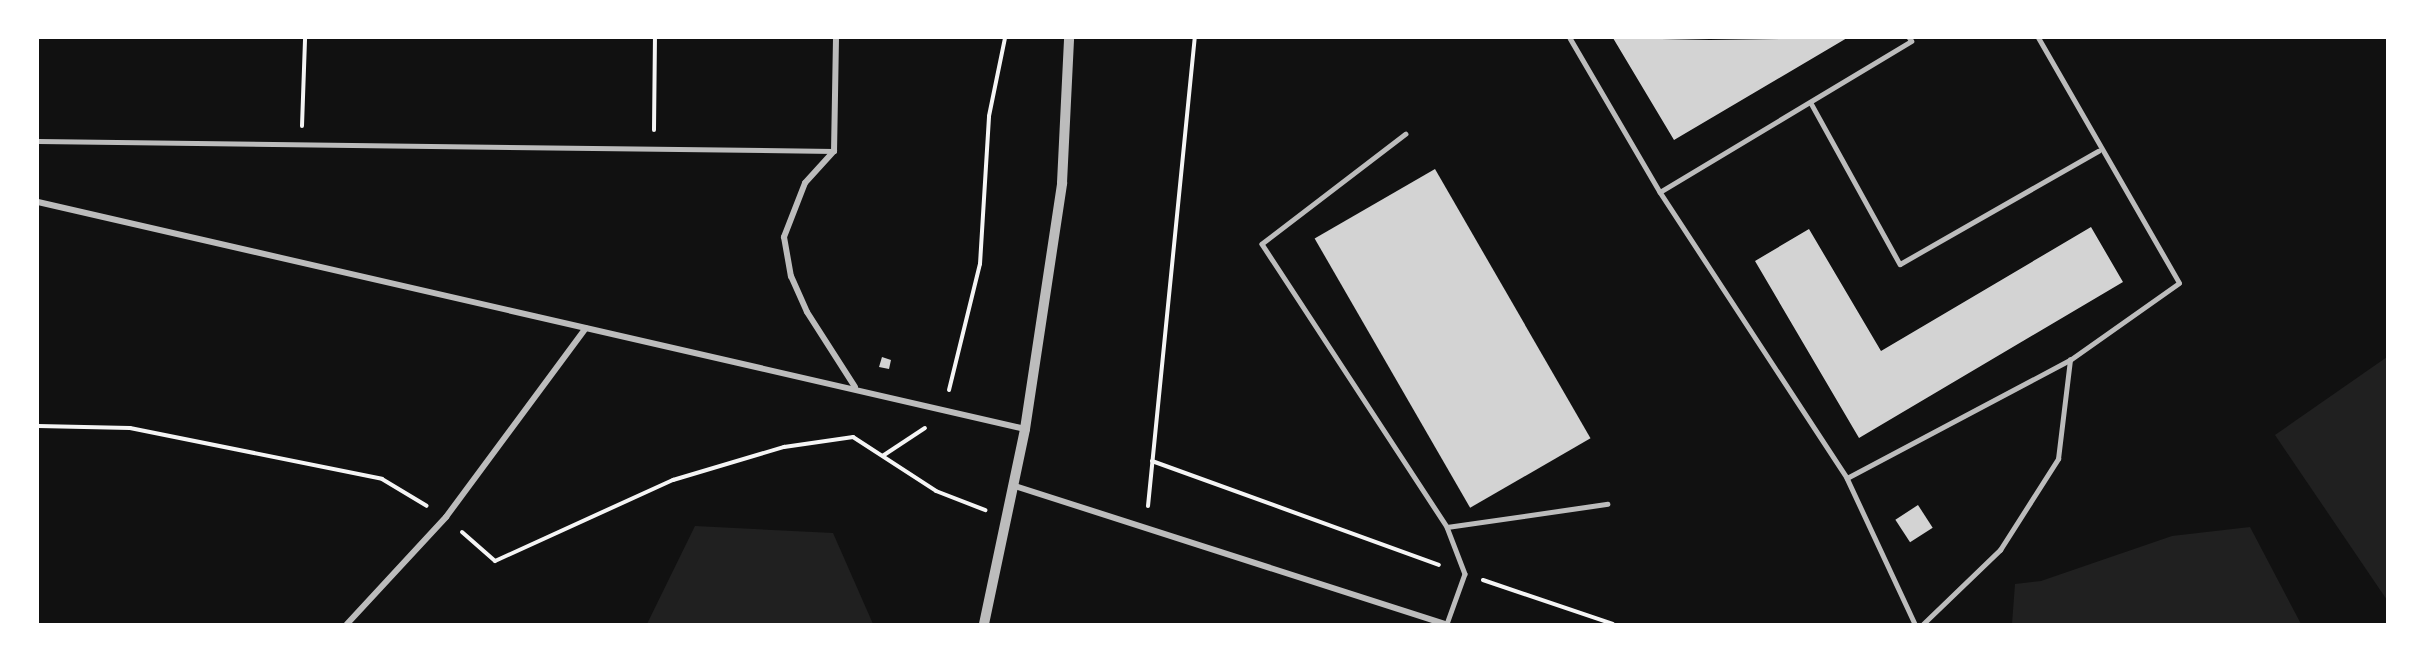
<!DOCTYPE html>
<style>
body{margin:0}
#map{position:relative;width:2425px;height:662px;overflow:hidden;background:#111;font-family:"Alegreya Sans",sans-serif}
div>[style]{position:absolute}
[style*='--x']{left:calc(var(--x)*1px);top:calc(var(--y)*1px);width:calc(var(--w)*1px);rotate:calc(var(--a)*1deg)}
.green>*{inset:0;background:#202020}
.building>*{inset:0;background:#d3d3d3;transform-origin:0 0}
.path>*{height:4px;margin:-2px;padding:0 2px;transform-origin:2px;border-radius:2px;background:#f5f5f5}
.service>*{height:4.5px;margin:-2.25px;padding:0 2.25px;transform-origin:2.25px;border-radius:2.25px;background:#bcbcbc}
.minor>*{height:6px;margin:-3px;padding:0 3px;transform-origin:3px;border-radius:3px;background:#bcbcbc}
.tertiary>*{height:10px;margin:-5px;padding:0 5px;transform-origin:5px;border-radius:5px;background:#bcbcbc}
span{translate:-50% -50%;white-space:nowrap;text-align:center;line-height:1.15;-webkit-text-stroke:6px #fff;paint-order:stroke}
.frame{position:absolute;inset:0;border:39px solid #fff;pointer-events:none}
</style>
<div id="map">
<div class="green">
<i style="clip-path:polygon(2387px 357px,2387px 600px,2275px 435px)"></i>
<i style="clip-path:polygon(695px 526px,833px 533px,873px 624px,647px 624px)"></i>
<i style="clip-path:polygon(2250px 527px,2301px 624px,2012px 624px,2015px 584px,2041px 581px,2172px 536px)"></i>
</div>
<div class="building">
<i style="clip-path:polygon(1613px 38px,1710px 40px,1847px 38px,1674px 140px)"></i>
<i style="left:1435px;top:169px;width:311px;height:139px;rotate:60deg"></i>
<i style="clip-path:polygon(2091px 227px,2123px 282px,1859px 438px,1755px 261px,1809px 229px,1881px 351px)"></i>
<i style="clip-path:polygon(882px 357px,891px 360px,889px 369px,879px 367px)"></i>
<i style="left:1918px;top:505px;width:27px;height:27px;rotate:57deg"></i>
</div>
<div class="path">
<i style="--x:302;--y:126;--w:88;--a:-88"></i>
<i style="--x:654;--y:130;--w:92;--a:-89.4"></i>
<i style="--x:949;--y:390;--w:130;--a:-76.2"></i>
<i style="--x:980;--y:264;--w:148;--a:-86.5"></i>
<i style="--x:989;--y:116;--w:80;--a:-78.4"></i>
<i style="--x:38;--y:426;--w:92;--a:1.2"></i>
<i style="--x:130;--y:428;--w:257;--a:11.4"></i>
<i style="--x:382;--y:479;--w:52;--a:31"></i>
<i style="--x:884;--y:455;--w:49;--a:-33.4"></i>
<i style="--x:1152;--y:461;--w:305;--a:19.9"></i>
<i style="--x:1148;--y:506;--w:470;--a:-84.3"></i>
<i style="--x:462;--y:532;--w:44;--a:41.3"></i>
<i style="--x:495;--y:561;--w:196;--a:-24.5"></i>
<i style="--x:673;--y:480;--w:116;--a:-16.6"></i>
<i style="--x:784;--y:447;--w:70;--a:-8.2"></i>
<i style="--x:853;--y:437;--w:99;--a:33"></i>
<i style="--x:936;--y:491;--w:53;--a:21.2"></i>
<i style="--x:1483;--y:580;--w:137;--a:18.7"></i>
</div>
<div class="service">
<i style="--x:1570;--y:38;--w:178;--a:59.7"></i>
<i style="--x:1660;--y:192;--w:342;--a:56.8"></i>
<i style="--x:1847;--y:478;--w:161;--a:65"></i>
<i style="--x:1811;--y:103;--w:184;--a:61.1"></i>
<i style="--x:1900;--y:264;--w:228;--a:-29.7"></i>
<i style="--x:1406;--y:134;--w:181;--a:142.6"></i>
<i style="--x:1262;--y:244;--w:338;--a:56.8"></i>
<i style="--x:1447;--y:527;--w:50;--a:69"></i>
<i style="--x:1465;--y:574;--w:53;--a:109.8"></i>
<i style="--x:38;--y:141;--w:796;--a:0.72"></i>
<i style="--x:1660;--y:192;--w:293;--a:-31"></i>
<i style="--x:1911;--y:41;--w:4;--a:-124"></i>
<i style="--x:1847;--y:478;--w:252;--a:-27.9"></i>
<i style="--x:2070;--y:360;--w:133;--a:-35.2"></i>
<i style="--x:2179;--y:283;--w:283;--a:-119.9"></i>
<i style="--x:1447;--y:527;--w:162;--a:-8.2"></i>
<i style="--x:1923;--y:624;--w:107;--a:-43.9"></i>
<i style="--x:2000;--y:550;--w:108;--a:-57.5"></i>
<i style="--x:2058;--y:459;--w:100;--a:-83.1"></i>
</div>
<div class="minor">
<i style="--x:836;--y:38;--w:113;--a:91"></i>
<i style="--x:834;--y:151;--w:43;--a:132.2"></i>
<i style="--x:805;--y:183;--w:58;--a:111.3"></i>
<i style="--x:784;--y:237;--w:40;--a:80"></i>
<i style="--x:791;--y:276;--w:39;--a:66"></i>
<i style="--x:807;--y:312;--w:89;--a:57.4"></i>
<i style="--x:38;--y:202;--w:1013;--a:12.95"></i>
<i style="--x:1015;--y:486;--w:452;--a:17.8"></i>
<i style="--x:347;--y:624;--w:146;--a:-47.2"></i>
<i style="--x:446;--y:517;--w:235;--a:-53.5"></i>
</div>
<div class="tertiary">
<i style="--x:984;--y:624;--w:199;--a:-78.1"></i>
<i style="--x:1025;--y:429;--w:249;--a:-81.4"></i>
<i style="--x:1062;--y:183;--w:145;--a:-87.2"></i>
</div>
<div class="frame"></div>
</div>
